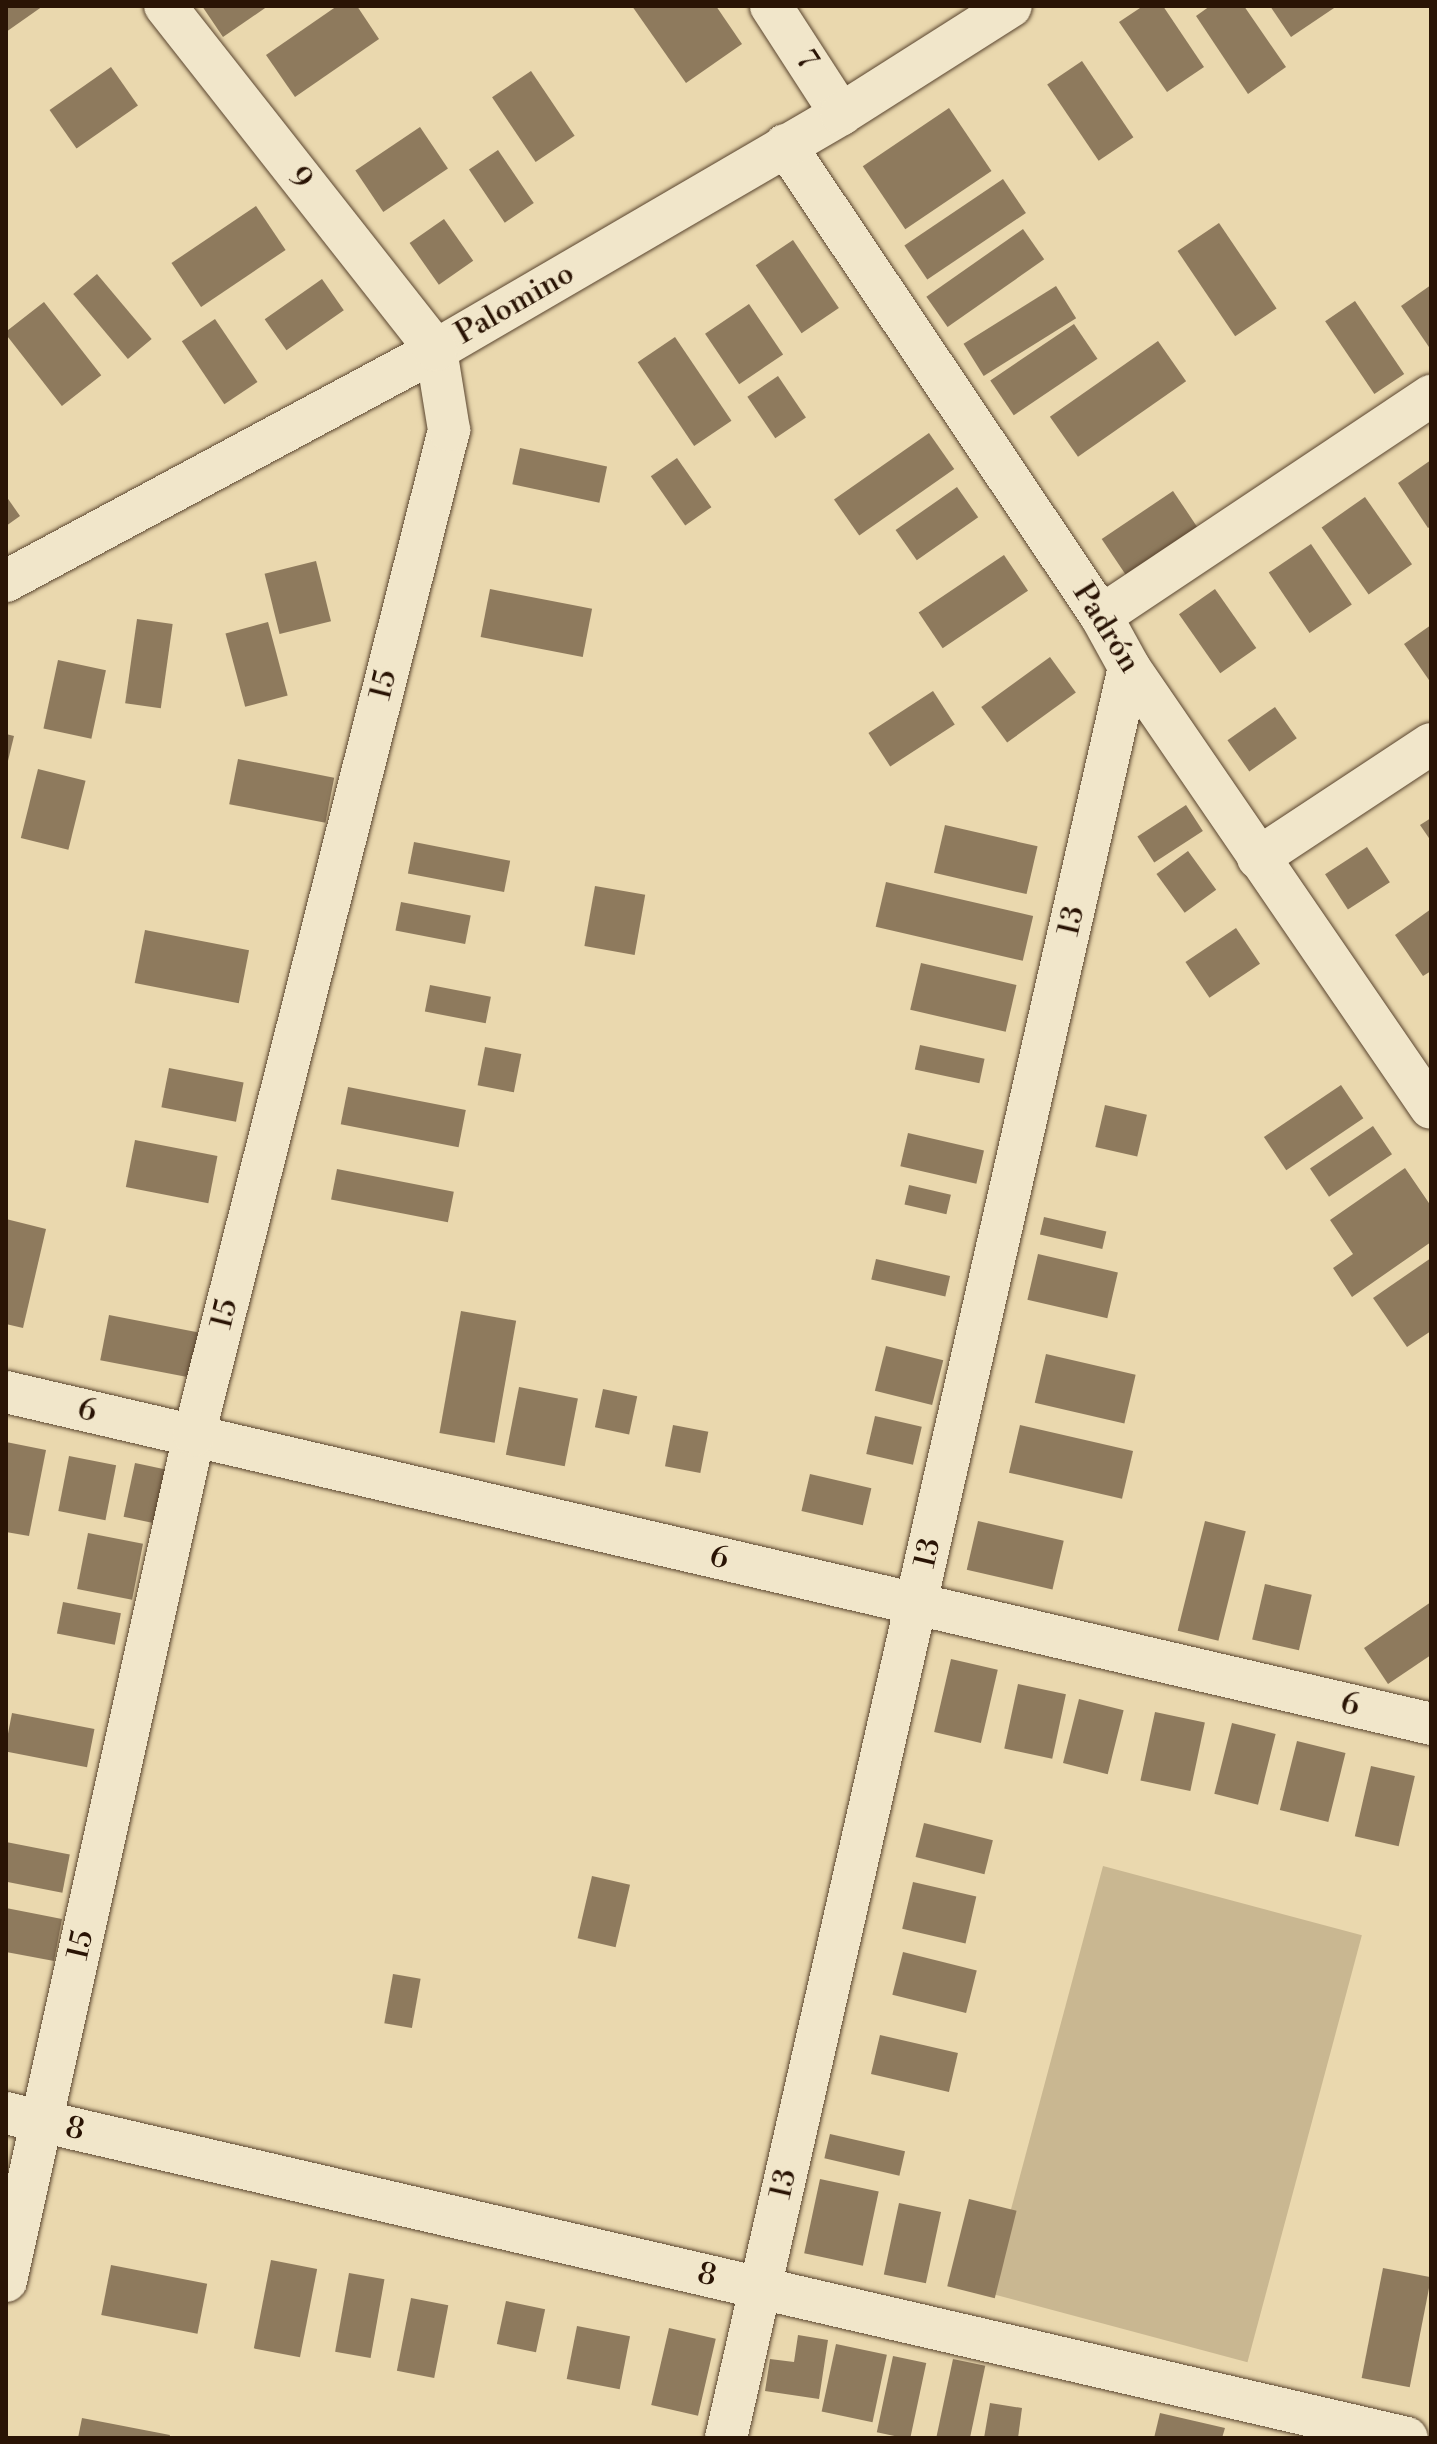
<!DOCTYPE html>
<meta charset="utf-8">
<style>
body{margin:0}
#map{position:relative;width:1437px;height:2444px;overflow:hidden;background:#ead8ae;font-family:"Libre Bodoni",serif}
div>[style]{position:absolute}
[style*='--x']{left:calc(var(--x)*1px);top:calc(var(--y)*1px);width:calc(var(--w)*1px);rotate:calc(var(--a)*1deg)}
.green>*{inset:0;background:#c9b791;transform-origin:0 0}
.building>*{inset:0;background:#8e7a5d;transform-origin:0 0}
.roads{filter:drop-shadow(0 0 2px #5a452f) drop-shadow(0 0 2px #5a452f)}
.minor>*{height:42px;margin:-21px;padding:0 21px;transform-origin:21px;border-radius:21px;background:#f1e6ca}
span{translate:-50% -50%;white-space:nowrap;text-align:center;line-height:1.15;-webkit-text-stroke:6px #f1e6ca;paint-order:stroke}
.street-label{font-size:30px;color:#2a1405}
.frame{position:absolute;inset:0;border:8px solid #2a1405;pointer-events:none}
</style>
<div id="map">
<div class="green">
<i style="left:1103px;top:1866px;width:268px;height:442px;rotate:15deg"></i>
</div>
<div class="building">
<i style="clip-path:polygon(6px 6px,43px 6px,6px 32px)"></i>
<i style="clip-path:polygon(202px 6px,268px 6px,223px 37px)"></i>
<i style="clip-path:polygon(337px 6px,357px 6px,379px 39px,295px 97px,266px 55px)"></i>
<i style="clip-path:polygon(632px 6px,716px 6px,742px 44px,686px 83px)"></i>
<i style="clip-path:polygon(1143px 6px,1163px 6px,1204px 67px,1167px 92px,1119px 22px)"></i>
<i style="clip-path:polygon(1210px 6px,1244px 6px,1286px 67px,1248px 94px,1196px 16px)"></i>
<i style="clip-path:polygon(1270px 6px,1337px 6px,1291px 37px)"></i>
<i style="left:1082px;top:61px;width:92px;height:42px;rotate:56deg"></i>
<i style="left:111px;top:67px;width:47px;height:75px;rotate:55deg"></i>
<i style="left:531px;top:71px;width:78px;height:47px;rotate:56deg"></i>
<i style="left:949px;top:108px;width:76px;height:104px;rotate:56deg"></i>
<i style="left:420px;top:127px;width:50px;height:78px;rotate:56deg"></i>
<i style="left:498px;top:150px;width:64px;height:35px;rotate:56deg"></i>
<i style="left:1003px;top:179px;width:41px;height:119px;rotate:56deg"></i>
<i style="left:256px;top:206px;width:53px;height:102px;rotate:56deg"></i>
<i style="left:444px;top:219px;width:51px;height:42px;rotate:55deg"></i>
<i style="left:1219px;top:223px;width:103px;height:50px;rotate:56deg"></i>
<i style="left:1023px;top:229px;width:37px;height:118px;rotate:55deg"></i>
<i style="left:793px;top:240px;width:82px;height:45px;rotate:56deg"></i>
<i style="left:97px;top:274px;width:85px;height:31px;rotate:50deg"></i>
<i style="left:322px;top:279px;width:38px;height:70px;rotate:55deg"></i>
<i style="clip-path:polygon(1431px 285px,1431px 350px,1401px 306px)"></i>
<i style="left:1056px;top:286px;width:38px;height:109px;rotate:58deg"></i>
<i style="left:1355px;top:301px;width:88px;height:36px;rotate:56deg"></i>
<i style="left:44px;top:302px;width:93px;height:50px;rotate:52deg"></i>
<i style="left:749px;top:304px;width:61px;height:53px;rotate:56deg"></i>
<i style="left:215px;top:319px;width:76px;height:40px;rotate:56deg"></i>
<i style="left:1074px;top:324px;width:42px;height:101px;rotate:56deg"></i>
<i style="left:675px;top:337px;width:101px;height:45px;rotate:56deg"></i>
<i style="left:1158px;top:341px;width:49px;height:132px;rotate:55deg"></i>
<i style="left:778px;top:376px;width:50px;height:37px;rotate:56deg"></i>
<i style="left:929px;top:433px;width:44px;height:116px;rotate:55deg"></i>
<i style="left:520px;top:448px;width:89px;height:37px;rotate:12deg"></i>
<i style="left:677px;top:458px;width:60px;height:32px;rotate:55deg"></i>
<i style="clip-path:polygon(1431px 460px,1431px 526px,1428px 528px,1398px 483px)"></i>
<i style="left:957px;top:487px;width:37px;height:75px;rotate:55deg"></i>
<i style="left:1173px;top:491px;width:46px;height:86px;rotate:56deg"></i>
<i style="clip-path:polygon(6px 496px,20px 516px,6px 526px)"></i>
<i style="left:1365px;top:497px;width:82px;height:53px;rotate:55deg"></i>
<i style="left:1311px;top:544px;width:73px;height:51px;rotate:56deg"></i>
<i style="left:1004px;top:555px;width:43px;height:103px;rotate:56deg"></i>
<i style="left:316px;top:561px;width:62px;height:53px;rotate:76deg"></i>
<i style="left:490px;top:589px;width:104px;height:49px;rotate:11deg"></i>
<i style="left:1215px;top:589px;width:72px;height:44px;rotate:55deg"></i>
<i style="left:137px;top:619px;width:36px;height:85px;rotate:8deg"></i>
<i style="left:268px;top:622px;width:76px;height:44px;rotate:75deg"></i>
<i style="clip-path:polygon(1431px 625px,1431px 683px,1404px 644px)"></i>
<i style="left:1050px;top:657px;width:44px;height:85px;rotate:54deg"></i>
<i style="left:58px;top:660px;width:49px;height:70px;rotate:12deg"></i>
<i style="left:933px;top:691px;width:40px;height:77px;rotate:57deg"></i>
<i style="left:1275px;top:707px;width:38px;height:58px;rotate:55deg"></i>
<i style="clip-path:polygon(6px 734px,14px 736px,7px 765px,6px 765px)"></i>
<i style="left:238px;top:759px;width:98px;height:46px;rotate:11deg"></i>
<i style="left:38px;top:769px;width:49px;height:71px;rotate:14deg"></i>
<i style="left:1186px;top:805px;width:31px;height:58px;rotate:57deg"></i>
<i style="clip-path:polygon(1431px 818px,1431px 841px,1420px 825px)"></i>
<i style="left:945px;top:825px;width:95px;height:49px;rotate:13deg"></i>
<i style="left:414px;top:842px;width:98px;height:32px;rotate:11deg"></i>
<i style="left:1367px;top:847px;width:42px;height:50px;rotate:57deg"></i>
<i style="left:1188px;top:851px;width:48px;height:39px;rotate:54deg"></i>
<i style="left:886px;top:882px;width:151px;height:46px;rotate:13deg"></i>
<i style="left:595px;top:886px;width:51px;height:61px;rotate:10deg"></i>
<i style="left:401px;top:902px;width:71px;height:29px;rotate:11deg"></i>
<i style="clip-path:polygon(1431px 909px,1431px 971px,1423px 976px,1395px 935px)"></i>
<i style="left:1236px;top:928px;width:43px;height:61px;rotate:56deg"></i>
<i style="left:145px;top:930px;width:106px;height:54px;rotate:11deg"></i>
<i style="left:921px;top:963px;width:98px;height:48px;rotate:13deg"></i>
<i style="left:430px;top:985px;width:62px;height:27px;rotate:11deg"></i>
<i style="left:920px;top:1045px;width:66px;height:25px;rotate:12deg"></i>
<i style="left:485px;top:1047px;width:37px;height:39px;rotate:11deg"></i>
<i style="left:169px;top:1068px;width:76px;height:40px;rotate:11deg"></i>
<i style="left:1341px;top:1085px;width:40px;height:93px;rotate:56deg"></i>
<i style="left:348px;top:1087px;width:120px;height:38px;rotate:11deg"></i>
<i style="left:1105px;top:1105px;width:43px;height:43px;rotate:13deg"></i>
<i style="left:1373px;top:1126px;width:34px;height:76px;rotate:56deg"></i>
<i style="left:908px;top:1133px;width:78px;height:34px;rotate:13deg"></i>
<i style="left:135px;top:1140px;width:84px;height:48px;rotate:11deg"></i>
<i style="clip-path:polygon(1405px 1168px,1431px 1206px,1431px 1242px,1352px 1297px,1333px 1268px,1353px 1254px,1330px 1220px)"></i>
<i style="left:337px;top:1169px;width:119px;height:31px;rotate:11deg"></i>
<i style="left:909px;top:1185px;width:43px;height:20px;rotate:13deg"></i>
<i style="left:1044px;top:1217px;width:64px;height:18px;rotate:13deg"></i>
<i style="clip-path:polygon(6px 1219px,46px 1229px,23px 1328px,6px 1324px)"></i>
<i style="left:1038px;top:1254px;width:82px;height:47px;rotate:13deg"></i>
<i style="clip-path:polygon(1431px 1258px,1431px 1331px,1407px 1347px,1373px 1298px)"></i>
<i style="left:876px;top:1259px;width:76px;height:21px;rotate:13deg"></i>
<i style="left:461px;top:1311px;width:56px;height:124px;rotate:10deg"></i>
<i style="left:109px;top:1315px;width:94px;height:46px;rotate:11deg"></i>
<i style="left:886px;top:1346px;width:59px;height:46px;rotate:14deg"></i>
<i style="left:1046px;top:1354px;width:92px;height:50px;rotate:13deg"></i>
<i style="left:519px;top:1387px;width:60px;height:69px;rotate:11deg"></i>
<i style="left:603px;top:1389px;width:35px;height:39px;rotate:12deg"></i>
<i style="left:875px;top:1416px;width:48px;height:39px;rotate:13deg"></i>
<i style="left:673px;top:1425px;width:36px;height:42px;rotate:11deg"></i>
<i style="left:1020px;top:1425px;width:116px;height:49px;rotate:13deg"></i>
<i style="clip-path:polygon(6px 1442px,46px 1450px,29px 1536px,6px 1532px)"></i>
<i style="left:69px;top:1456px;width:48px;height:56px;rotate:11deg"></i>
<i style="left:135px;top:1463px;width:40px;height:55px;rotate:12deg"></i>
<i style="left:810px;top:1474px;width:63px;height:38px;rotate:13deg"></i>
<i style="left:978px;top:1521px;width:88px;height:50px;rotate:13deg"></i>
<i style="left:1205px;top:1521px;width:42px;height:113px;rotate:14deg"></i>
<i style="left:88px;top:1533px;width:56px;height:57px;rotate:11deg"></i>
<i style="left:1265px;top:1584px;width:48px;height:57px;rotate:13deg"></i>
<i style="left:63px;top:1602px;width:59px;height:32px;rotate:11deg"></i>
<i style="clip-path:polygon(1431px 1602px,1431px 1655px,1388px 1684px,1364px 1648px)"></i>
<i style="left:951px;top:1659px;width:48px;height:75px;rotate:13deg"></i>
<i style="left:1018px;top:1684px;width:49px;height:66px;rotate:12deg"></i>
<i style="left:1079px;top:1699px;width:46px;height:66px;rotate:14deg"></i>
<i style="left:1155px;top:1712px;width:51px;height:70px;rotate:12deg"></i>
<i style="left:12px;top:1713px;width:84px;height:39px;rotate:11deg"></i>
<i style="left:1232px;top:1723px;width:45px;height:73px;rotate:14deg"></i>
<i style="left:1297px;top:1741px;width:50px;height:71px;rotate:14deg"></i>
<i style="left:1371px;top:1766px;width:45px;height:72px;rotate:13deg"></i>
<i style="left:924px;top:1823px;width:71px;height:35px;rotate:14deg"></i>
<i style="left:6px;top:1842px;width:65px;height:39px;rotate:11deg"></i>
<i style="left:592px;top:1876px;width:39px;height:64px;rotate:13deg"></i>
<i style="left:913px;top:1882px;width:65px;height:48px;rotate:13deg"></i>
<i style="clip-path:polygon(6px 1908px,62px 1919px,54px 1961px,6px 1952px)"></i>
<i style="left:903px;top:1952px;width:76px;height:44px;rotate:14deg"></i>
<i style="left:393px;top:1974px;width:28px;height:50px;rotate:10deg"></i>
<i style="left:880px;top:2035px;width:80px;height:40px;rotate:13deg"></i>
<i style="left:830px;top:2134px;width:77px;height:25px;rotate:13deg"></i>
<i style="left:820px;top:2179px;width:60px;height:76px;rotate:12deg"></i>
<i style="left:969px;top:2199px;width:49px;height:90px;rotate:14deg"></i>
<i style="left:899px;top:2203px;width:43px;height:73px;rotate:12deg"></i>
<i style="left:271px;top:2260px;width:47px;height:90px;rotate:11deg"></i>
<i style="left:111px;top:2265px;width:98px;height:51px;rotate:11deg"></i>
<i style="left:1383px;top:2268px;width:49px;height:112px;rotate:11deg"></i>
<i style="left:349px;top:2273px;width:36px;height:80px;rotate:10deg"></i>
<i style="left:411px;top:2298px;width:38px;height:74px;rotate:11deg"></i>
<i style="left:506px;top:2301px;width:40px;height:44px;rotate:12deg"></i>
<i style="left:577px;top:2326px;width:54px;height:54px;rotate:11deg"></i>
<i style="left:669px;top:2328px;width:48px;height:79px;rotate:13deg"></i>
<i style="clip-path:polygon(798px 2335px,828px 2340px,819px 2399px,765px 2391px,770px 2359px,794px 2362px)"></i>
<i style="left:836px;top:2344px;width:52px;height:69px;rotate:12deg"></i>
<i style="left:893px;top:2356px;width:34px;height:78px;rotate:12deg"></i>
<i style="left:953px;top:2359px;width:33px;height:81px;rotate:12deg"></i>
<i style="clip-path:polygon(990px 2403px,1022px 2408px,1018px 2438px,984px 2438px)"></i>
<i style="clip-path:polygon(1160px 2413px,1225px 2428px,1222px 2438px,1154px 2438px)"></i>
<i style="clip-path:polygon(82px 2418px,170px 2435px,169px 2438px,78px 2438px)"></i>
</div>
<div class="roads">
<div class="minor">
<i style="--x:771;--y:6;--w:129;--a:57.1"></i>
<i style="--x:785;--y:145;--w:567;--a:56.14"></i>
<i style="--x:1101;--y:616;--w:58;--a:61.2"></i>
<i style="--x:1129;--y:667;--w:534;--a:55.6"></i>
<i style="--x:6;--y:581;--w:488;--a:-28.2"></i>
<i style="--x:436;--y:350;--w:469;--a:-30.2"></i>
<i style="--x:841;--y:114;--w:201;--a:-32.4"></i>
<i style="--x:1101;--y:616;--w:397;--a:-33.7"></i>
<i style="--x:1258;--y:858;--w:207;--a:-33.4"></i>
<i style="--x:6;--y:1392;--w:1463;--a:13.11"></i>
<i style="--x:6;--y:2113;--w:1438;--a:13.06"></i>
<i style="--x:6;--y:2281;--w:867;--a:-77.47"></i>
<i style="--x:194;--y:1435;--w:1037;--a:-75.76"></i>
<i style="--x:449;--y:430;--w:81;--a:-99.2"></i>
<i style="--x:436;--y:350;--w:438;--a:-128.2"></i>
<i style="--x:726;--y:2438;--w:1816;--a:-77.18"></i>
</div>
</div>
<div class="street-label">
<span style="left:806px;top:60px;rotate:57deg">7</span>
<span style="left:300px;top:178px;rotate:52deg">9</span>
<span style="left:515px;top:304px;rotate:-30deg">Palomino</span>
<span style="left:1106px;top:628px;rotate:58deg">Padrón</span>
<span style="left:384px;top:685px;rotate:-76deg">15</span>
<span style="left:1072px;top:921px;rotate:-77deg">13</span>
<span style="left:225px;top:1314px;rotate:-76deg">15</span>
<span style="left:87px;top:1411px;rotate:13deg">6</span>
<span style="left:928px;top:1553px;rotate:-77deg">13</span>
<span style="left:719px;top:1558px;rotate:13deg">6</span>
<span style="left:1350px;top:1705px;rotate:13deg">6</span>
<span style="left:81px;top:1945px;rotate:-77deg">15</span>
<span style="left:75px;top:2129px;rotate:13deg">8</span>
<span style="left:784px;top:2184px;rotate:-77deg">13</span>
<span style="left:707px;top:2275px;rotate:13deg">8</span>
</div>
<div class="frame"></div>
</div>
